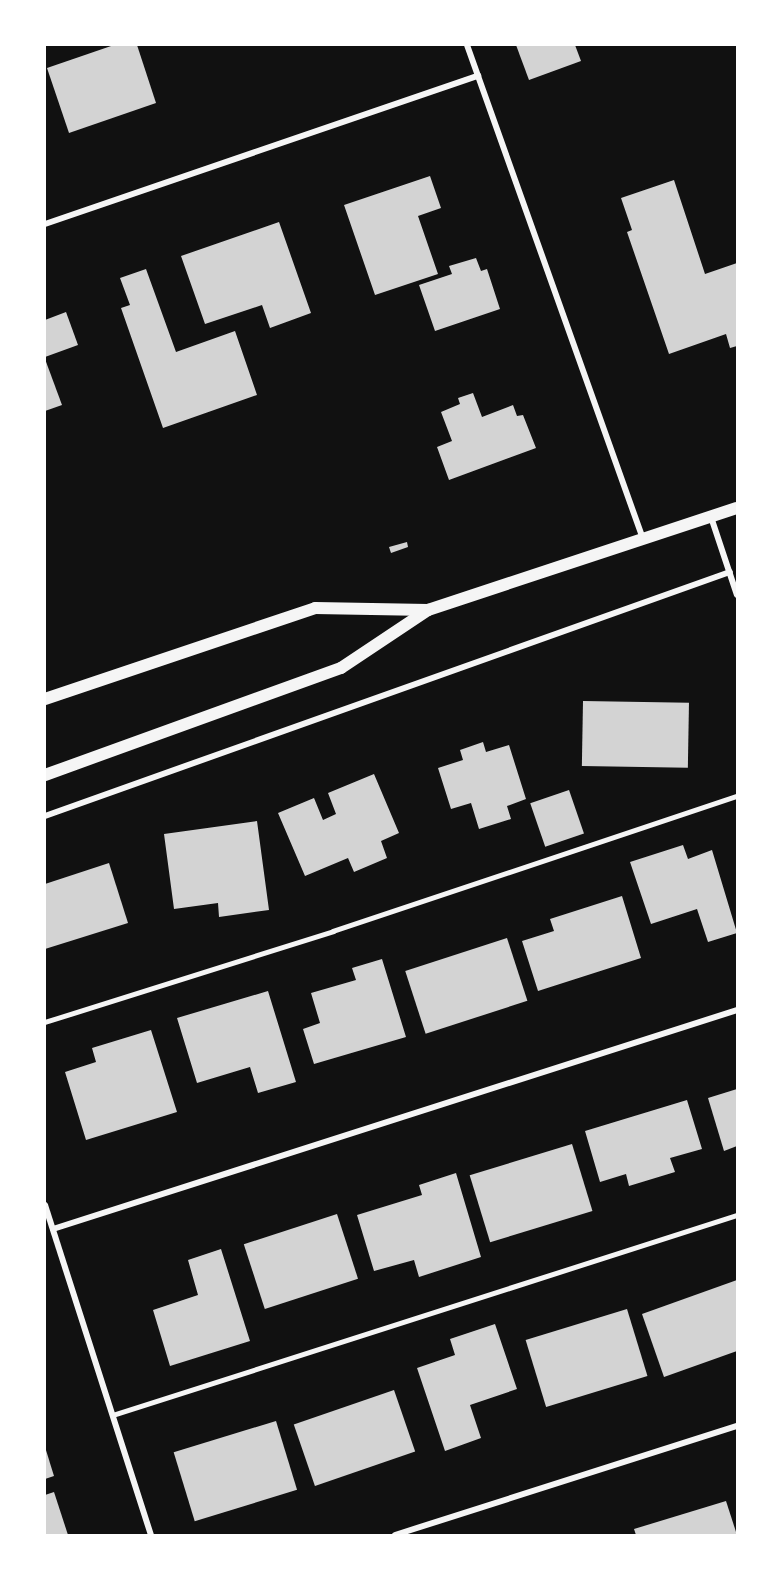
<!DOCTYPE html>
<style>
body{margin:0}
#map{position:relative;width:782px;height:1580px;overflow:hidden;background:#111;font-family:"Roboto Condensed",sans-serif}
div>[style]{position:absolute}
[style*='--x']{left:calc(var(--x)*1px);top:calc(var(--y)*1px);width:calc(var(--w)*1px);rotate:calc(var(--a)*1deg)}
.building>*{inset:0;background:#d3d3d3;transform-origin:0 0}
.service>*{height:4.5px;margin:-2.25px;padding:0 2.25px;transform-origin:2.25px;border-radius:2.25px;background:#f5f5f5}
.minor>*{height:6px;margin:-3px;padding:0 3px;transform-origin:3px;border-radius:3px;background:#f5f5f5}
.secondary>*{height:12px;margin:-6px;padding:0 6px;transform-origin:6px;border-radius:6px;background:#f5f5f5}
span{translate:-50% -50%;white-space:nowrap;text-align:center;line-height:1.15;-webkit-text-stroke:6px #fff;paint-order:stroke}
.frame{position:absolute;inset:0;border:46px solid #fff;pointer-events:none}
</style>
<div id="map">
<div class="building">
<i style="clip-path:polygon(114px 45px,137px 45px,156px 103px,69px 133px,47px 68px)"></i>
<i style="clip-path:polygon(516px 45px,575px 45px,581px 61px,529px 80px)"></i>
<i style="clip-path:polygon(430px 176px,441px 208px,418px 216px,438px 274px,375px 295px,344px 205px)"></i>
<i style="clip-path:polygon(674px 180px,705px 274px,737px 263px,737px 346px,730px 348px,726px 334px,669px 354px,627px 232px,632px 230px,621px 198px)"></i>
<i style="clip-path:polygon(279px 222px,311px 313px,270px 328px,262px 305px,205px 324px,181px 256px)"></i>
<i style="clip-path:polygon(476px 258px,481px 271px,487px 269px,500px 309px,435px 331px,419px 285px,452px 274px,449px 266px)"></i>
<i style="clip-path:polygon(146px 269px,176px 352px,235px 331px,257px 395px,163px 428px,121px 308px,130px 305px,120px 278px)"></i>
<i style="clip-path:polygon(66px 312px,78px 345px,45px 357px,45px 320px)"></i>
<i style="clip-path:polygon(45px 359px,62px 405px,45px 411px)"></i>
<i style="clip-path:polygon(473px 393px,482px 417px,513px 405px,517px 416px,523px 415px,536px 448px,449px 480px,437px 447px,452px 441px,441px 412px,460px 404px,458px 398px)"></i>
<i style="clip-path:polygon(407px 542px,408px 547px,391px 553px,389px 547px)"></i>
<i style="left:583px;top:701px;width:106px;height:65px;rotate:1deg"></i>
<i style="clip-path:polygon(483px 742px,486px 752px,509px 745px,526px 799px,507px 806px,511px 819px,479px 829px,471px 803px,451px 809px,438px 768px,463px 760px,460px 750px)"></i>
<i style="clip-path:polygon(374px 774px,399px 833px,381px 841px,387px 858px,354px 872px,348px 858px,305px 876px,278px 813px,314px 798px,323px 820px,336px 814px,328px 793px)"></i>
<i style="left:569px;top:790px;width:46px;height:41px;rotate:71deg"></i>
<i style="clip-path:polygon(257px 821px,269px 910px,219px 917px,218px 903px,174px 909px,164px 834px)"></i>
<i style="clip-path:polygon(683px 845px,688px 859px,712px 850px,737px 933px,708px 942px,697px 909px,651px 924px,630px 862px)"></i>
<i style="clip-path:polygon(109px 863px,128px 923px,45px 949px,45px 884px)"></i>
<i style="clip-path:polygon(622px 896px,641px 958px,538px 991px,522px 941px,554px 931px,550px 919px)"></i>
<i style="left:507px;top:938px;width:66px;height:107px;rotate:72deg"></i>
<i style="clip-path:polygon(382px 959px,406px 1037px,314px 1064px,303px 1029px,320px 1023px,311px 993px,356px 980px,352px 968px)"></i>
<i style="clip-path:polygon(268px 991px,296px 1082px,258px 1093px,250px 1067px,197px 1083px,177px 1018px)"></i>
<i style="clip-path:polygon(151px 1030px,177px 1112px,86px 1140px,65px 1072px,96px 1062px,92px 1048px)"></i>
<i style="clip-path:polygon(737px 1089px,737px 1146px,724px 1151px,708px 1098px)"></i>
<i style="clip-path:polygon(687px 1100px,702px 1149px,670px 1158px,675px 1172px,629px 1186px,626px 1174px,600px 1182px,585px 1131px)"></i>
<i style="left:572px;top:1144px;width:70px;height:107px;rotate:73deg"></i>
<i style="clip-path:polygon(456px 1173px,481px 1257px,419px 1277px,414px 1260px,374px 1271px,357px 1215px,422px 1195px,419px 1185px)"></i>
<i style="left:337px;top:1214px;width:68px;height:98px;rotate:72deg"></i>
<i style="clip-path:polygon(221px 1249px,250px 1341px,170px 1366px,153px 1310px,198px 1295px,188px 1260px)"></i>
<i style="clip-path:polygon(737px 1280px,737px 1351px,664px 1377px,642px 1314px)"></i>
<i style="left:627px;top:1309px;width:70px;height:106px;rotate:73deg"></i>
<i style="clip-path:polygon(495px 1324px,517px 1389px,470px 1405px,481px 1438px,445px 1451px,417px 1368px,455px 1355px,450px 1339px)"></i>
<i style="left:394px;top:1390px;width:65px;height:106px;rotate:71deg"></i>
<i style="left:276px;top:1421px;width:72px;height:107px;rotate:73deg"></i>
<i style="clip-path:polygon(45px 1447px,54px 1476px,45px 1479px)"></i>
<i style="clip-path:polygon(54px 1492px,68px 1535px,45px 1535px,45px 1495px)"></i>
<i style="clip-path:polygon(726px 1501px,737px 1535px,636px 1535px,634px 1529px)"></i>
</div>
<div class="service">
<i style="--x:45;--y:1022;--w:302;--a:-17.5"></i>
<i style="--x:333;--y:931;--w:426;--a:-18.5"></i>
<i style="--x:113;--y:1415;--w:655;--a:-17.77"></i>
</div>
<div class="minor">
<i style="--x:467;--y:45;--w:524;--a:70.39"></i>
<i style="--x:45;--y:224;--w:458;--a:-18.9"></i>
<i style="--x:711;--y:517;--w:82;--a:71.6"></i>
<i style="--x:45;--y:816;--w:727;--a:-19.61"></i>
<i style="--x:45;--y:1205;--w:347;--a:72.2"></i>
<i style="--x:53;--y:1229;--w:718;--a:-17.75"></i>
<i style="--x:395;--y:1535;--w:359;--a:-17.7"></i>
</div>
<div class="secondary">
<i style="--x:45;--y:699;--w:285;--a:-18.6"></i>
<i style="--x:315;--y:608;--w:113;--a:1"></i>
<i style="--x:45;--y:775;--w:315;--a:-19.9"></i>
<i style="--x:341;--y:668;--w:105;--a:-33.7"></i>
<i style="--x:428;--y:610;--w:325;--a:-18.3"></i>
</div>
<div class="frame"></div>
</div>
